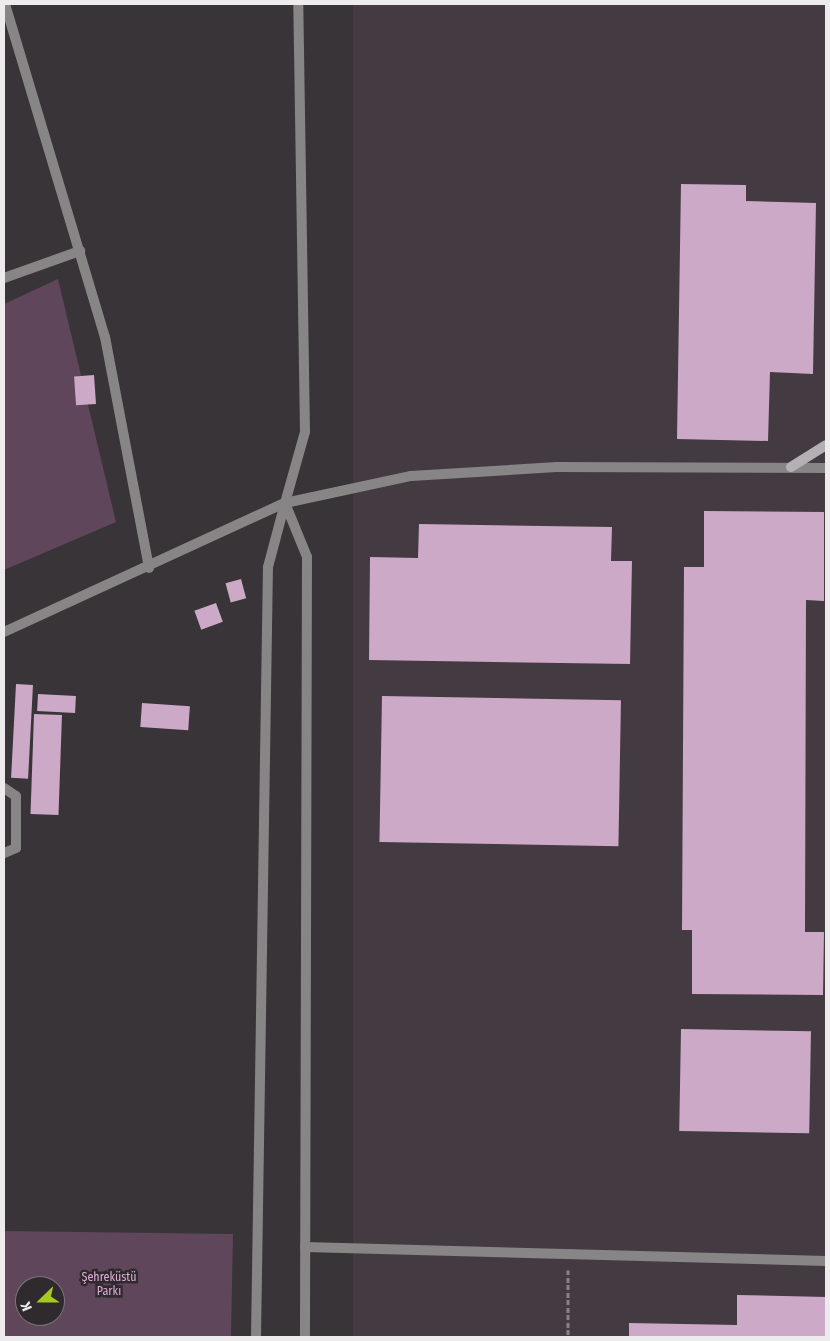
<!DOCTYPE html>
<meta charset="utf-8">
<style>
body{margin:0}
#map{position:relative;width:830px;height:1341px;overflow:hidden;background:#383437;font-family:"Fira Sans Condensed",sans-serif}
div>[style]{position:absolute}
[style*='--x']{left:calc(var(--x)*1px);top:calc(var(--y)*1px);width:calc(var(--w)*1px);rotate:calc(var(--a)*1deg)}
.built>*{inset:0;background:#443b42;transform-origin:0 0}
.green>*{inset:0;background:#5f465b}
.building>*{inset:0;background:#cca9c6;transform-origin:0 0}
.path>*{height:3px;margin-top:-1.5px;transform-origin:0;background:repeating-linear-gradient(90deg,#868385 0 5px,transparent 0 7.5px)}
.service>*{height:10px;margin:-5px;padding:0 5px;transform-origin:5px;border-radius:5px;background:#878586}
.minor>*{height:10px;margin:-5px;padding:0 5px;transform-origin:5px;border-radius:5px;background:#878586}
.tertiary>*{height:10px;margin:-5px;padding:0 5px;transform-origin:5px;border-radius:5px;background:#878586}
.secondary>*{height:10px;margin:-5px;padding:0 5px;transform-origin:5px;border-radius:5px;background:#b4b1b4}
span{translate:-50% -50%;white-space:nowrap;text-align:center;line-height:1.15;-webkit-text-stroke:5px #2e2a2d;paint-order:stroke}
.park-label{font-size:12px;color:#e0aad7}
.frame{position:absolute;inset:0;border:5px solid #edebec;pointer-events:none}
.north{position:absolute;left:15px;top:1276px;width:50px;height:50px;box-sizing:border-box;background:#2e2a2d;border:1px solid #7a7779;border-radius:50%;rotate:248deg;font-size:14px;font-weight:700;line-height:20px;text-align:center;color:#edebec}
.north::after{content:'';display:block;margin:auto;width:18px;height:22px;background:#a5c823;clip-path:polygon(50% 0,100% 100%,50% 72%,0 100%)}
</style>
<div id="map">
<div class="built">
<i style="left:353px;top:4px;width:473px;height:1333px"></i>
</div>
<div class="green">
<i style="clip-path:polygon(58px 279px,116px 522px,4px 570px,4px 304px)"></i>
<i style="clip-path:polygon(evenodd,4px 1231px,233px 1234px,231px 1337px,4px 1337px,4px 1231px,25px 1286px,55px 1286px,55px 1316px,25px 1316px,25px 1286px)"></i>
</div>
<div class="building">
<i style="clip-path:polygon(681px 184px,746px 185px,746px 201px,816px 203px,813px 374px,770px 372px,768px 441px,677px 439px)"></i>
<i style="left:94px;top:375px;width:29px;height:20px;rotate:86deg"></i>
<i style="clip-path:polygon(704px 511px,824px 512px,824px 601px,806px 600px,805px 932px,824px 932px,823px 995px,692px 994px,692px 930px,682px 930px,684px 567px,704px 567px)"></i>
<i style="clip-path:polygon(419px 524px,612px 527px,611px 561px,632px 561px,630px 664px,369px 660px,370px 557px,418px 558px)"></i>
<i style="left:241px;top:579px;width:20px;height:16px;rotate:75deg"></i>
<i style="left:216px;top:603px;width:20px;height:23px;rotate:70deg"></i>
<i style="left:16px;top:684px;width:17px;height:94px;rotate:3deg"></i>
<i style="left:38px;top:694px;width:38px;height:17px;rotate:3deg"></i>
<i style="left:382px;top:696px;width:239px;height:146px;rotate:1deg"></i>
<i style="left:142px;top:703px;width:48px;height:24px;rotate:4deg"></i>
<i style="left:34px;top:714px;width:28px;height:100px;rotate:2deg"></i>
<i style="left:681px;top:1029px;width:130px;height:102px;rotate:1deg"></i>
<i style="clip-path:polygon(737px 1295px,826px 1297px,826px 1337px,629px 1337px,629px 1323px,737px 1325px)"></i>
</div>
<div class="path">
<i style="--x:568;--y:1270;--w:67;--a:90"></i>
</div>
<div class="service">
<i style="--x:4;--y:278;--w:81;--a:-19.6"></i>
<i style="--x:285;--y:503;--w:74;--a:-74.3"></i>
<i style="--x:305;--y:432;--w:428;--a:-90.9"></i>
<i style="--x:4;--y:788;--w:14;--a:34"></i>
<i style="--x:16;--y:796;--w:52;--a:90"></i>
<i style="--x:16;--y:848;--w:13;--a:157"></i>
</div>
<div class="minor">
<i style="--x:5;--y:4;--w:348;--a:73.3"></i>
<i style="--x:105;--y:337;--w:235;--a:79.2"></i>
<i style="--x:305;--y:1247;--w:521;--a:1.54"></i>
</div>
<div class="tertiary">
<i style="--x:285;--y:503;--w:58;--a:67.8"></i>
<i style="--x:307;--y:557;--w:780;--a:90.15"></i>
<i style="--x:4;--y:632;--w:309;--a:-24.7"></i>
<i style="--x:285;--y:503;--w:129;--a:-12.1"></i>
<i style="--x:411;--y:476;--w:146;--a:-3.5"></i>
<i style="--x:557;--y:467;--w:269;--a:0.2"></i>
<i style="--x:256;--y:1337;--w:770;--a:-89.11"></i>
<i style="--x:268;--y:567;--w:66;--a:-75.1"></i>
</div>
<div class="secondary">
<i style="--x:791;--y:467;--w:41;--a:-32.2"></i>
</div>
<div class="park-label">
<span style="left:109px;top:1285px">Şehreküstü<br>Parkı</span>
</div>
<div class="frame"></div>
<div class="north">K</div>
</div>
